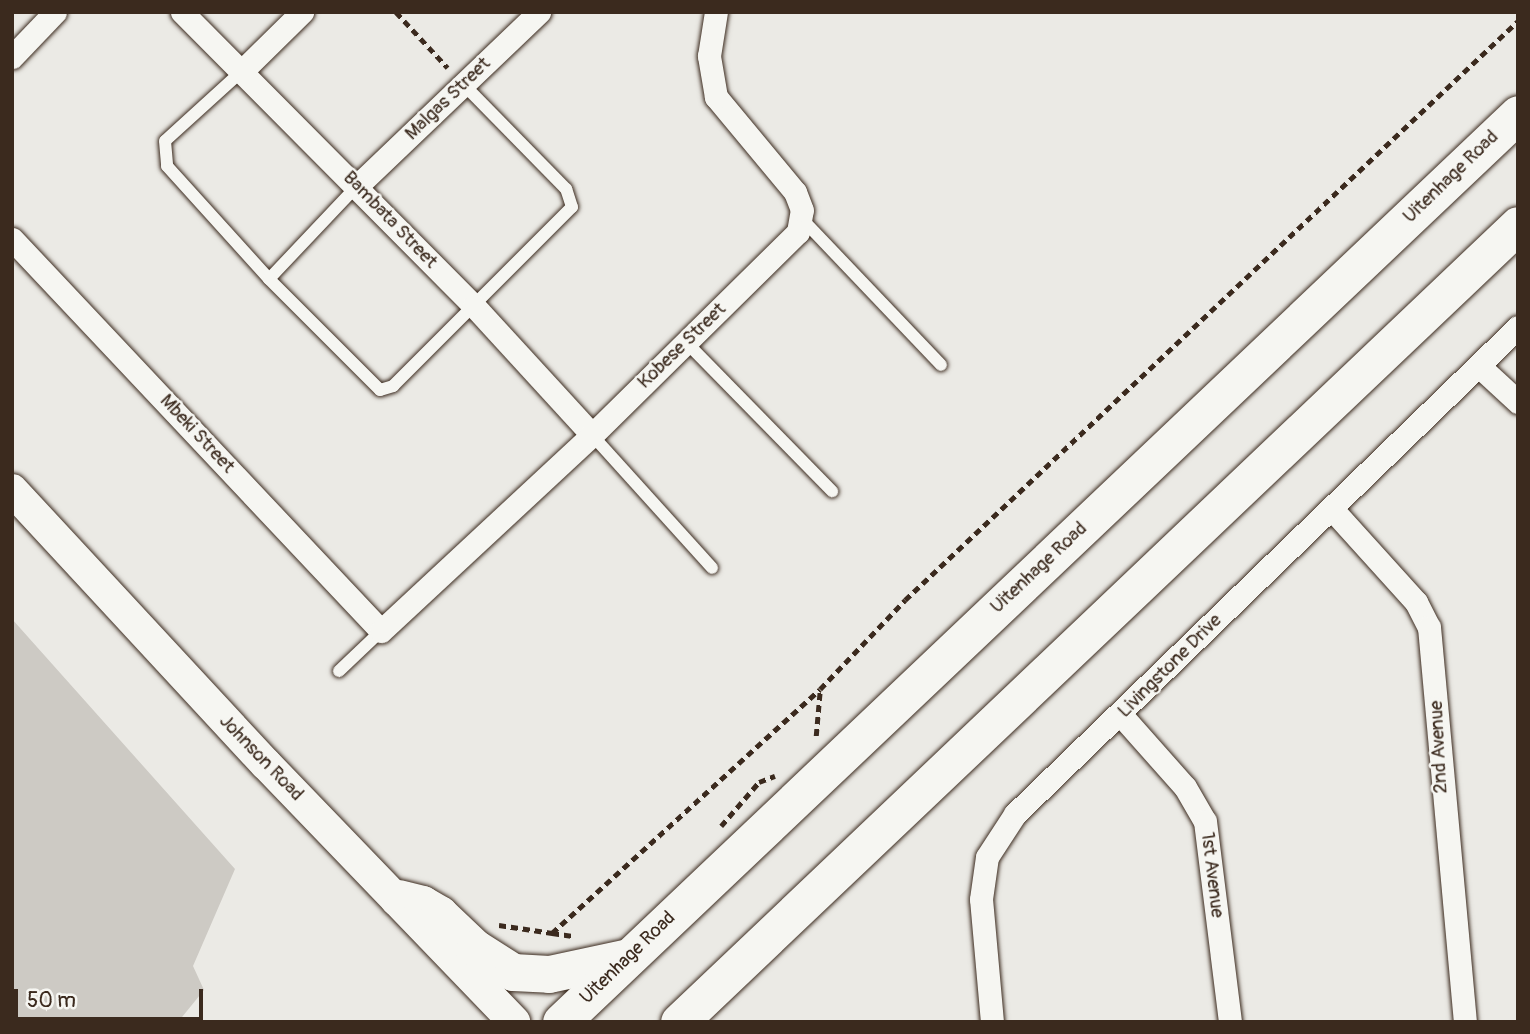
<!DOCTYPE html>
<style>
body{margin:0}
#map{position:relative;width:1530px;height:1034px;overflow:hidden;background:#ebeae5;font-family:Pangolin,sans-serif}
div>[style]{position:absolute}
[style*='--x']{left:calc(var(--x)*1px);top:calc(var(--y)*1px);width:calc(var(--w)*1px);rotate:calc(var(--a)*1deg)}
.green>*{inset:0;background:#cdcac4}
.path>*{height:4.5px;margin-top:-2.25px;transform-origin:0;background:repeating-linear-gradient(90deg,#3b2a1e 0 7px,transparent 0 12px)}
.roads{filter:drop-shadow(0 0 2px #3b2a1e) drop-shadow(0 0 2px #3b2a1e)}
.lane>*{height:12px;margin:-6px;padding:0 6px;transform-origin:6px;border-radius:6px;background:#f6f6f2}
.street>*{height:23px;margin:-11.5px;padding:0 11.5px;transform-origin:11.5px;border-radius:11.5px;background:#f6f6f2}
.secondary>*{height:32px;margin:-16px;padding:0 16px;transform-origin:16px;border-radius:16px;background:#f6f6f2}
.primary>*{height:37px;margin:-18.5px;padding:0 18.5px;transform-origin:18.5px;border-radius:18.5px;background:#f6f6f2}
span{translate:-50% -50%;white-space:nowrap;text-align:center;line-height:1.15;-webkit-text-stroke:5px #f6f6f2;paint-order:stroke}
.street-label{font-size:19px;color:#3b2a1e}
.frame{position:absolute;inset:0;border:14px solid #3b2a1e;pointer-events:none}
.scale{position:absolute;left:14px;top:989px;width:189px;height:32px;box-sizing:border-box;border:4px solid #3b2a1e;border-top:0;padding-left:9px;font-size:21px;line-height:24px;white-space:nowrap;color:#3b2a1e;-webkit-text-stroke:5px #f6f6f2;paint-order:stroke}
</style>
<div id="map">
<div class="green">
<i style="clip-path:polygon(12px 619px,235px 869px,193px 966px,204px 990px,178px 1022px,12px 1022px)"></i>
</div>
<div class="path">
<i style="--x:396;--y:12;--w:76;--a:47.1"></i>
<i style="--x:816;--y:736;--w:46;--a:-85"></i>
<i style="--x:721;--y:826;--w:58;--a:-49.2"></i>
<i style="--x:759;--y:782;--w:17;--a:-21"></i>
<i style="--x:499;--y:925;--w:54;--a:8.6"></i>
<i style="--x:552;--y:933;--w:362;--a:-42.3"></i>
<i style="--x:820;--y:689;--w:123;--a:-46.3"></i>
<i style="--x:905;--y:600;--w:843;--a:-43.37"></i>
<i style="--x:552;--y:933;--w:21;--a:8"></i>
</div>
<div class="roads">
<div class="lane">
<i style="--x:243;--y:70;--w:105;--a:137.7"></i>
<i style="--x:165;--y:141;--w:25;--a:85"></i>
<i style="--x:167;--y:166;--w:152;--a:47.9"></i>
<i style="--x:269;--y:279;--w:157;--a:45"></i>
<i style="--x:380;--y:390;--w:14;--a:-17"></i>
<i style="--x:393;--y:386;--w:253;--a:-45"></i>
<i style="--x:572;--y:207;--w:19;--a:-108"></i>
<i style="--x:566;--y:189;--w:147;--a:-134.4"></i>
<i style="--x:803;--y:220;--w:200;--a:46.4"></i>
<i style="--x:269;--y:279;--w:128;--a:-46.6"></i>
<i style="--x:686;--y:342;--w:209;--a:45.6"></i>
<i style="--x:592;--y:435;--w:179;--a:47.9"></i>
<i style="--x:339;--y:671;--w:58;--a:-43.6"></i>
</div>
<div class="street">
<i style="--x:182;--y:12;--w:414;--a:45.2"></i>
<i style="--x:474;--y:306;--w:175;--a:47.5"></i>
<i style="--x:12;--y:57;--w:62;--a:-46.3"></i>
<i style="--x:243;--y:70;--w:83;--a:-44.5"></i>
<i style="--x:357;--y:186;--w:252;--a:-43.7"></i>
<i style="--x:12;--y:239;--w:538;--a:46.73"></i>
<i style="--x:381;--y:631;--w:288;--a:-42.9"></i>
<i style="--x:592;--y:435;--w:289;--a:-44.6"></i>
<i style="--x:798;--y:232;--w:22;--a:-80"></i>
<i style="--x:802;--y:210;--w:19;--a:-111"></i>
<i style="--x:795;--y:192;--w:124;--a:-129.7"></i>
<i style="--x:716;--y:97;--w:42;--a:-99.7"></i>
<i style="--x:709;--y:56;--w:45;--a:-81"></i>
<i style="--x:1479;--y:366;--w:53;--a:42.7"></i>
<i style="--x:1331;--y:508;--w:127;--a:47.9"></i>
<i style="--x:1416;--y:602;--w:28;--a:63"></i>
<i style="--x:1429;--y:627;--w:397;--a:84.8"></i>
<i style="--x:1121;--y:715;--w:96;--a:48.4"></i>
<i style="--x:1185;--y:787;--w:39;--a:60"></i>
<i style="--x:1205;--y:821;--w:203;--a:82.9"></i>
<i style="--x:992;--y:1022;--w:123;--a:-95.1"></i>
<i style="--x:981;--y:899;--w:42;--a:-81.9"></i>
<i style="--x:987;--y:857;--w:51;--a:-56.9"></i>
<i style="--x:1015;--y:814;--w:700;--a:-44.07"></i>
</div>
<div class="secondary">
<i style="--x:12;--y:490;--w:374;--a:47.2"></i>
<i style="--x:266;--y:764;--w:358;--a:46.1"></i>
</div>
<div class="primary">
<i style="--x:398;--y:898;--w:25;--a:14"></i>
<i style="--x:422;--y:904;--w:20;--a:30"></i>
<i style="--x:439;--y:914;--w:50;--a:43.4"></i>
<i style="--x:475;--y:948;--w:45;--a:32.3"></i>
<i style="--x:513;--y:972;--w:36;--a:3"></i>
<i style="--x:549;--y:974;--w:81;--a:-12.1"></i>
<i style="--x:561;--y:1022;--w:1319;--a:-43.49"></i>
<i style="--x:679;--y:1022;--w:1157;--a:-43.53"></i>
</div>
</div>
<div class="street-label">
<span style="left:448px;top:99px;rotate:-44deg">Malgas Street</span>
<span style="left:1451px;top:177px;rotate:-44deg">Uitenhage Road</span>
<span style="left:390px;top:220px;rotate:46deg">Bambata Street</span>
<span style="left:682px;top:346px;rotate:-44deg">Kobese Street</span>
<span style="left:197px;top:434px;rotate:47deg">Mbeki Street</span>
<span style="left:1039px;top:568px;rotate:-43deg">Uitenhage Road</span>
<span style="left:1170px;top:666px;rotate:-45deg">Livingstone Drive</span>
<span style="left:1439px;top:747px;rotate:-93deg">2nd Avenue</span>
<span style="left:261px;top:758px;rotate:46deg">Johnson Road</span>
<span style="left:1212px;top:875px;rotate:83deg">1st Avenue</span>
<span style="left:628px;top:958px;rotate:-44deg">Uitenhage Road</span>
</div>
<div class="frame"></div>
<div class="scale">50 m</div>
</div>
